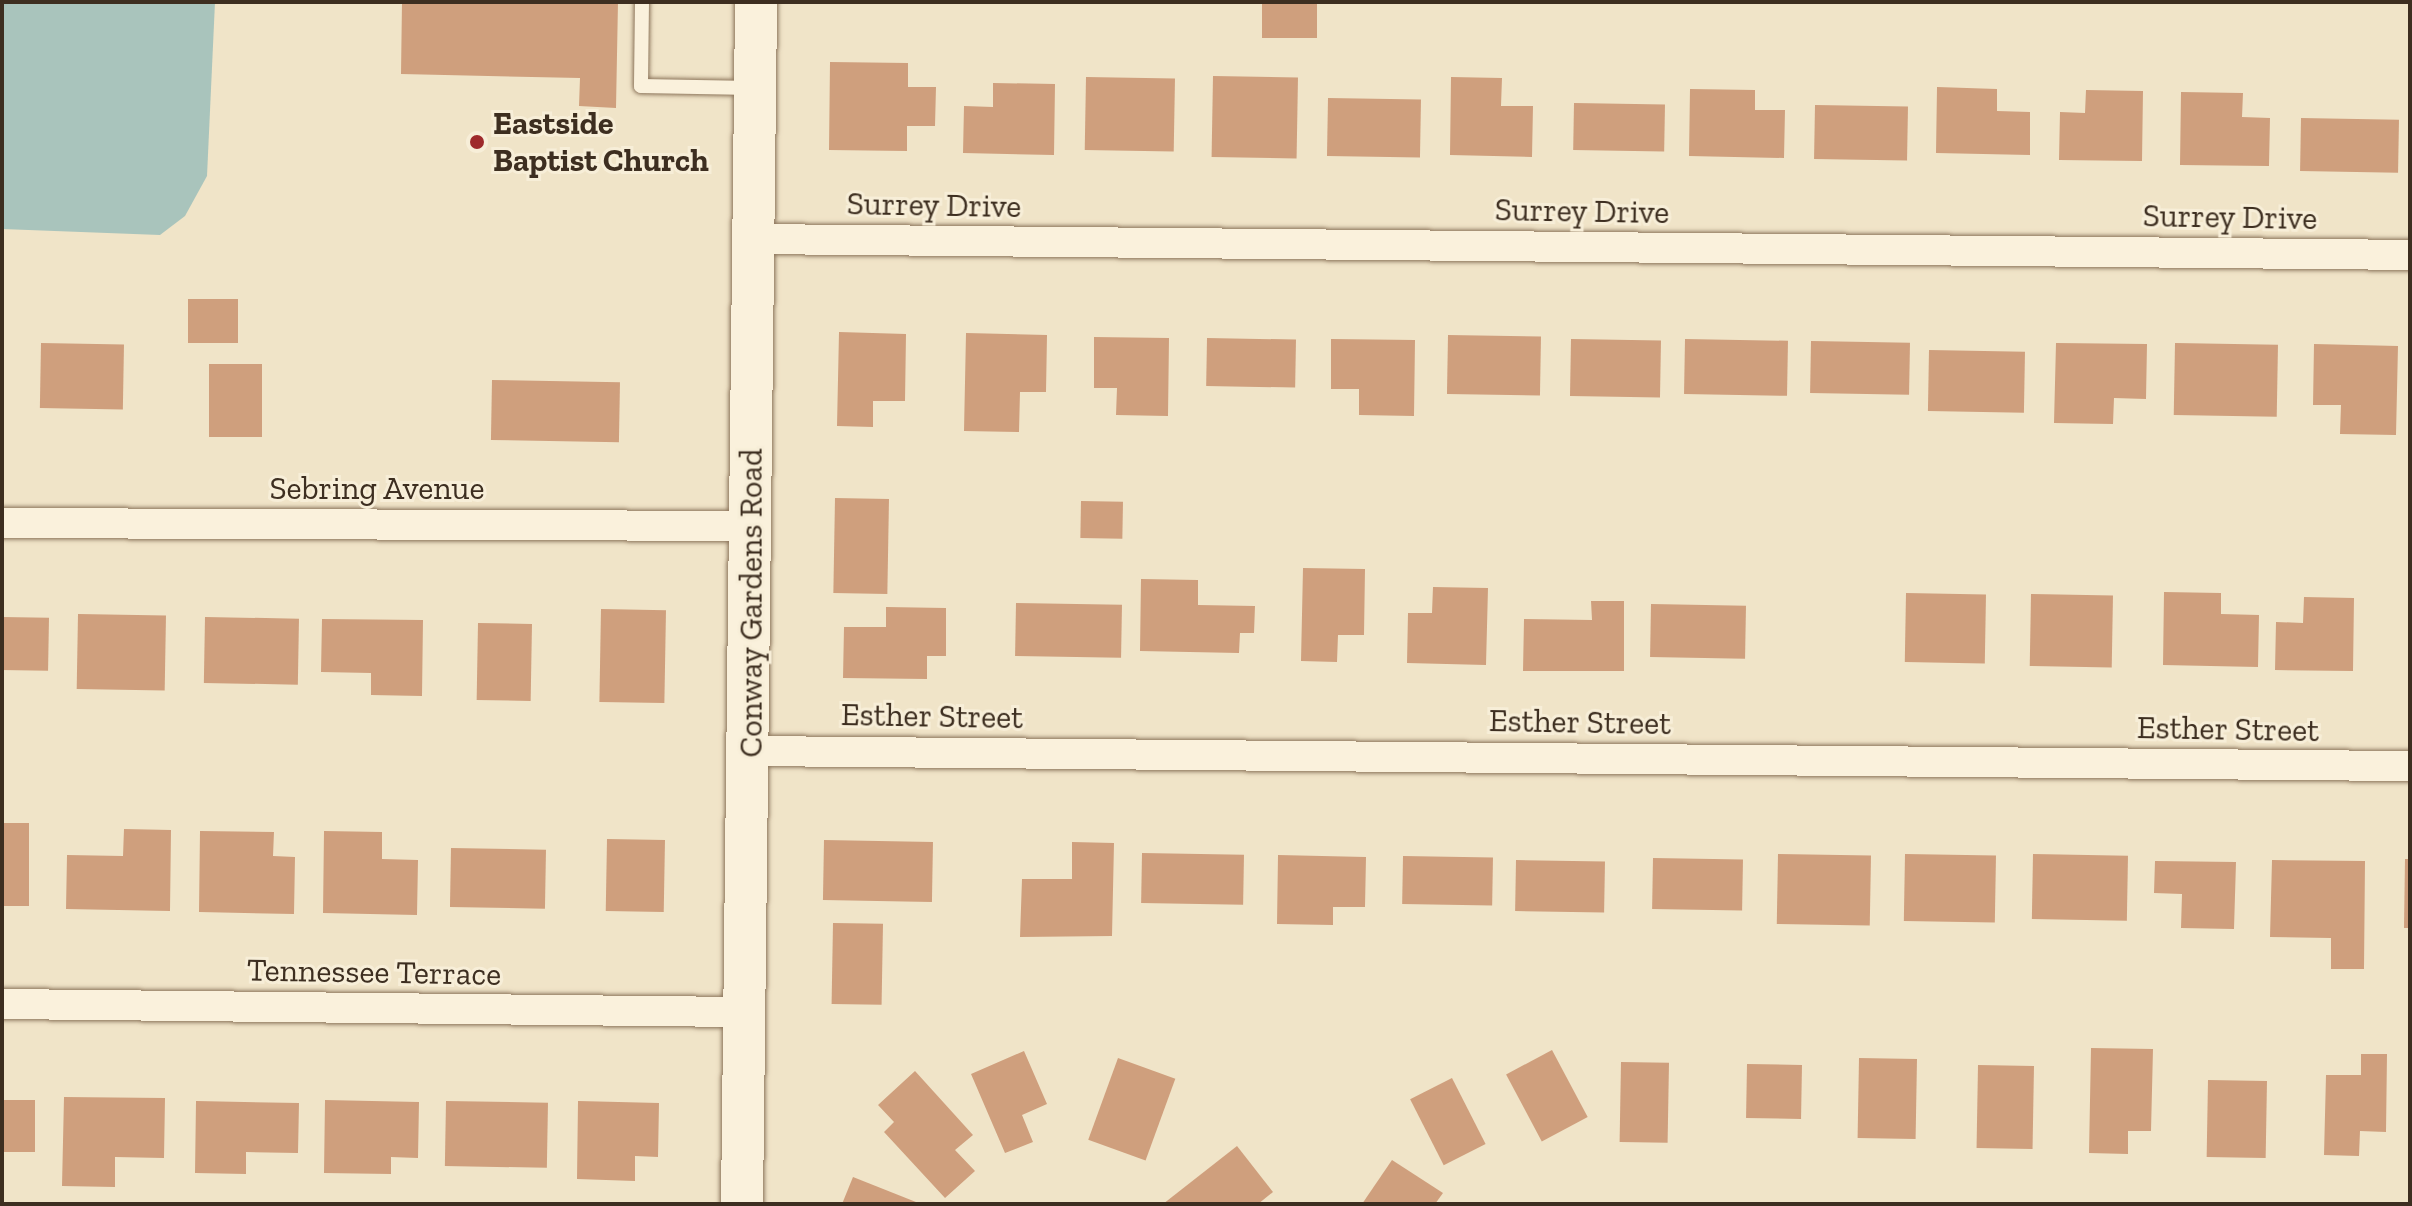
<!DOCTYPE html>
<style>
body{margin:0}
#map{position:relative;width:2412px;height:1206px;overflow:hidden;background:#f0e4c8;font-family:"Zilla Slab",serif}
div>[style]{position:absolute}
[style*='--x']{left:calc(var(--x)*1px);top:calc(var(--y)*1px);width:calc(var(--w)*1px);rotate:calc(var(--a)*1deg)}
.water>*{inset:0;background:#a9c4bc}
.building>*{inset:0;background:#cf9f7d;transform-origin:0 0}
.roads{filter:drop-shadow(0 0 2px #8d765c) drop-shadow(0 0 2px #8d765c)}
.lane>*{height:14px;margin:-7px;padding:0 7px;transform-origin:7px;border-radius:7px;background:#faf1dc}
.street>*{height:30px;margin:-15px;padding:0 15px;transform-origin:15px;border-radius:15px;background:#faf1dc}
.secondary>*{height:42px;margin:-21px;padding:0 21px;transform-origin:21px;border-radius:21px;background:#faf1dc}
.dots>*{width:22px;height:22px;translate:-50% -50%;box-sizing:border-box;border:4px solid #f7eed8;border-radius:50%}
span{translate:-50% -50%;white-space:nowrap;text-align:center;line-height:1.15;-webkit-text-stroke:6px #f7eed8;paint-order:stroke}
.poi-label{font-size:32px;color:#3d2e20;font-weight:700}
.left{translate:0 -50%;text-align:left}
.street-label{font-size:32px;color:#3d2e20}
.frame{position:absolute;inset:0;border:4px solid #3d2e20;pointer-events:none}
</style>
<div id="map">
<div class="water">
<i style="clip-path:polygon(2px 2px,215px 2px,207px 176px,185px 216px,160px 235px,2px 229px)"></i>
</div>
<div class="building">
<i style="clip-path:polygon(402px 2px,618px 2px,616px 108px,579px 106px,580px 78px,401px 74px)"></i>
<i style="left:1262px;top:2px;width:55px;height:36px"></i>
<i style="clip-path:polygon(830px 62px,908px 63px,908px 87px,936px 87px,935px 126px,907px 126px,907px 151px,829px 150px)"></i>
<i style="left:1213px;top:76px;width:85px;height:81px;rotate:1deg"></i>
<i style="left:1086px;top:77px;width:89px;height:73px;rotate:1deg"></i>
<i style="clip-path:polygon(1451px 77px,1502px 78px,1501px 106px,1533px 106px,1532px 157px,1450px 155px)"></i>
<i style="clip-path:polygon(993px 83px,1055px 84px,1054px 155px,963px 153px,964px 106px,993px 107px)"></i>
<i style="clip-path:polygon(1937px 87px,1997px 89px,1997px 111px,2030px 112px,2030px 155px,1936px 153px)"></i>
<i style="clip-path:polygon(1690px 89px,1755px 90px,1755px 110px,1785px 110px,1784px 158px,1689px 156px)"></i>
<i style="clip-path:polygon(2086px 90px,2143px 91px,2142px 161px,2059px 160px,2060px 112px,2085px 113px)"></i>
<i style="clip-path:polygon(2181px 92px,2243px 93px,2242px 117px,2270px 118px,2269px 166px,2180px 165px)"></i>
<i style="left:1328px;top:98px;width:93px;height:58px;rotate:1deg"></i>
<i style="left:1574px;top:103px;width:91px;height:47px;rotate:1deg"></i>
<i style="left:1815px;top:105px;width:93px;height:54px;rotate:1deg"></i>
<i style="left:2301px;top:118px;width:98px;height:53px;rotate:1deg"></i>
<i style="left:188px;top:299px;width:50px;height:44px"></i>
<i style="clip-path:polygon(839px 332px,906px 334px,905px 401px,873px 401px,873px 427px,837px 426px)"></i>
<i style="clip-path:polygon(966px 333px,1047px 335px,1046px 392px,1020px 392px,1019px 432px,964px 431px)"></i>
<i style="left:1448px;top:335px;width:93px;height:59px;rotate:1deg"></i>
<i style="clip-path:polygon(1094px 337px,1169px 338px,1168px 416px,1116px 415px,1117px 388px,1094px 388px)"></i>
<i style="left:1207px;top:338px;width:89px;height:48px;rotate:1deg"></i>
<i style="clip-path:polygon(1331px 339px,1415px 340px,1414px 416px,1359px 415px,1359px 389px,1331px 389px)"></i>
<i style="left:1571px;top:339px;width:90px;height:57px;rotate:1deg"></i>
<i style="left:1685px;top:339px;width:103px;height:55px;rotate:1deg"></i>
<i style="left:1811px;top:341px;width:99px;height:52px;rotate:1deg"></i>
<i style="left:41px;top:343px;width:83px;height:65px;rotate:1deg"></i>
<i style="clip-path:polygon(2056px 343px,2147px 344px,2146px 399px,2114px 398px,2113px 424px,2054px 423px)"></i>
<i style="left:2175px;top:343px;width:103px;height:72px;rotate:1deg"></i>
<i style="clip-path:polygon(2314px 344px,2398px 346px,2396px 435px,2340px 434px,2341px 405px,2313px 405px)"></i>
<i style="left:1929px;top:350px;width:96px;height:61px;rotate:1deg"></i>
<i style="left:209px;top:364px;width:53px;height:73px"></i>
<i style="left:492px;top:380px;width:128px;height:60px;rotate:1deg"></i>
<i style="left:835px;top:498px;width:54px;height:95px;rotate:1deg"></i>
<i style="left:1081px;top:501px;width:42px;height:37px;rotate:1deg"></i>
<i style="clip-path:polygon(1303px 568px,1365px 569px,1364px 635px,1338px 635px,1337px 662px,1301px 661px)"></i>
<i style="clip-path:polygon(1141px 579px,1198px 580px,1198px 605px,1255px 606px,1254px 633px,1240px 633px,1239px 653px,1140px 651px)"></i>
<i style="clip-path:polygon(1433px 587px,1488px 588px,1486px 665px,1407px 663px,1408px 613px,1432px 613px)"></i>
<i style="clip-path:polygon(2164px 592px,2221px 593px,2221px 614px,2259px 615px,2258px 667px,2163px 665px)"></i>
<i style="left:1906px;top:593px;width:80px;height:69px;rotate:1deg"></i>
<i style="left:2031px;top:594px;width:82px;height:72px;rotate:1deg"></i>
<i style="clip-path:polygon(2304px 597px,2354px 598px,2353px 671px,2275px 670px,2276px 622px,2303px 623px)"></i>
<i style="clip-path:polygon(1591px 601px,1624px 601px,1624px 671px,1523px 671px,1524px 619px,1592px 620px)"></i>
<i style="left:1016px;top:603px;width:106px;height:53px;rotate:1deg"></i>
<i style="left:1651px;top:604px;width:95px;height:53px;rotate:1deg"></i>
<i style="clip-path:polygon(886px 607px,946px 608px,946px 656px,927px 656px,927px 679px,843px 678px,844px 627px,886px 627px)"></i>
<i style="left:601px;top:609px;width:65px;height:93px;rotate:1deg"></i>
<i style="left:78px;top:614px;width:88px;height:75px;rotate:1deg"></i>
<i style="left:2px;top:617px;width:47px;height:53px;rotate:1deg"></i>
<i style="left:205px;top:617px;width:94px;height:66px;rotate:1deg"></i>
<i style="clip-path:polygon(322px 619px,423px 620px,422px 696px,371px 695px,371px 673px,321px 672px)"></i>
<i style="left:478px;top:623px;width:54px;height:77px;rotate:1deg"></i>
<i style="left:2px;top:823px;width:27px;height:83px"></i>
<i style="clip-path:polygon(124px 829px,171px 830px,170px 911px,66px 909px,67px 855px,123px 856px)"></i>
<i style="clip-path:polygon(200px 831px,274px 832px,273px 856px,295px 857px,294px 914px,199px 912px)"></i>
<i style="clip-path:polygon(324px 831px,382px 832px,382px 859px,418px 860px,417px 915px,323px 913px)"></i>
<i style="left:607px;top:839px;width:58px;height:72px;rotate:1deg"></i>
<i style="left:824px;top:840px;width:109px;height:60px;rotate:1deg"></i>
<i style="clip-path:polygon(1072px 842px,1114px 843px,1112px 936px,1020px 937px,1022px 879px,1072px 879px)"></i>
<i style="left:451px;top:848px;width:95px;height:59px;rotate:1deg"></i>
<i style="left:1142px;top:853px;width:102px;height:50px;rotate:1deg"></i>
<i style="left:1778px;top:854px;width:93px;height:70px;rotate:1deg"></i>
<i style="left:1905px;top:854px;width:91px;height:67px;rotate:1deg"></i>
<i style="left:2033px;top:854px;width:95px;height:65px;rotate:1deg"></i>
<i style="clip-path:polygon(1278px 855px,1366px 857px,1365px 907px,1333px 907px,1333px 925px,1277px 924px)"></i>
<i style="left:1403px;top:856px;width:90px;height:48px;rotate:1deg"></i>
<i style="left:1653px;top:858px;width:90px;height:51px;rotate:1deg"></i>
<i style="clip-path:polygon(2405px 859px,2410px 859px,2410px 928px,2404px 928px)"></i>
<i style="left:1516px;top:860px;width:89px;height:51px;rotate:1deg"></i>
<i style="clip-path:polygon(2272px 860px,2365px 861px,2364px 969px,2331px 969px,2331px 938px,2270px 937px)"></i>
<i style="clip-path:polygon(2155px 861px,2236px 862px,2234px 929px,2181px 928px,2182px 894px,2154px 893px)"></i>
<i style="left:833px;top:923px;width:50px;height:81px;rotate:1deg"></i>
<i style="clip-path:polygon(2091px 1048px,2153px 1049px,2151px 1131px,2128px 1131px,2128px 1154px,2089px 1153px)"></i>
<i style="left:1552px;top:1050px;width:76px;height:52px;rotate:62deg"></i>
<i style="clip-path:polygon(1024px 1051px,1047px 1104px,1022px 1115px,1033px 1142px,1005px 1153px,971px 1074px)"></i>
<i style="clip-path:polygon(2361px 1054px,2387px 1054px,2386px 1132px,2360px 1131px,2359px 1156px,2324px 1155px,2326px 1075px,2361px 1075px)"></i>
<i style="left:1118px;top:1058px;width:61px;height:87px;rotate:20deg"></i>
<i style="left:1859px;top:1058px;width:58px;height:80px;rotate:1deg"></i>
<i style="left:1621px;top:1062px;width:48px;height:80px;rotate:1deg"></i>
<i style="left:1747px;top:1064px;width:55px;height:54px;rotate:1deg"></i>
<i style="left:1978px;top:1065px;width:56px;height:83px;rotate:1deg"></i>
<i style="clip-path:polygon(915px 1071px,973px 1135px,955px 1150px,975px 1171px,945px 1198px,884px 1132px,894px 1122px,878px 1105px)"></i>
<i style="left:1452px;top:1078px;width:74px;height:47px;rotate:63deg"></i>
<i style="left:2208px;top:1080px;width:59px;height:77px;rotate:1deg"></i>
<i style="clip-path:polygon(64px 1097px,165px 1098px,164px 1158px,115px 1157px,115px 1187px,62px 1186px)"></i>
<i style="left:2px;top:1100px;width:33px;height:52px"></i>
<i style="clip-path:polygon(325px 1100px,419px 1102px,418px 1158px,391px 1157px,391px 1174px,324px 1173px)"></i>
<i style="clip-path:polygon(196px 1101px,299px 1103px,298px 1153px,246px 1152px,246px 1174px,195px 1173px)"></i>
<i style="left:446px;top:1101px;width:102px;height:65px;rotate:1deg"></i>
<i style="clip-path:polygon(578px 1101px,659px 1103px,658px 1157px,635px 1156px,635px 1181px,577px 1179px)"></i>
<i style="clip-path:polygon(1237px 1146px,1273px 1192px,1258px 1204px,1163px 1204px)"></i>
<i style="clip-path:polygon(1392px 1160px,1443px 1193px,1435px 1204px,1362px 1204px)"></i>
<i style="clip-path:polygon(853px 1177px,921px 1204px,842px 1204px)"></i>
</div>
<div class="roads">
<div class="lane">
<i style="--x:642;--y:2;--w:84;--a:90.7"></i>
<i style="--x:641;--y:86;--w:112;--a:1"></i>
</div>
<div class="street">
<i style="--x:752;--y:239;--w:1658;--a:0.55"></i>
<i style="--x:2;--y:523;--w:750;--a:0.23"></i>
<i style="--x:750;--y:751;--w:1660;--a:0.52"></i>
<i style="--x:2;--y:1004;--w:742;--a:0.62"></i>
</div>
<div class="secondary">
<i style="--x:742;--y:1204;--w:1202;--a:-89.33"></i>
</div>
</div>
<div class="dots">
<i style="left:477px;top:142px;background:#9e2a2b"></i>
</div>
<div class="poi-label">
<span class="left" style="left:493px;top:142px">Eastside<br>Baptist Church</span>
</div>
<div class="street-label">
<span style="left:934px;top:205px;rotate:1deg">Surrey Drive</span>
<span style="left:1582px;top:211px;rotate:1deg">Surrey Drive</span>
<span style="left:2230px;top:217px;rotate:1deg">Surrey Drive</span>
<span style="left:377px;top:488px">Sebring Avenue</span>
<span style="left:751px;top:603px;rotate:-90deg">Conway Gardens Road</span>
<span style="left:932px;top:716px;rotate:1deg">Esther Street</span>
<span style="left:1580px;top:722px;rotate:1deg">Esther Street</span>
<span style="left:2228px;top:729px;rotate:1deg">Esther Street</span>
<span style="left:374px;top:972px;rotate:1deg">Tennessee Terrace</span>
</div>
<div class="frame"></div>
</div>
